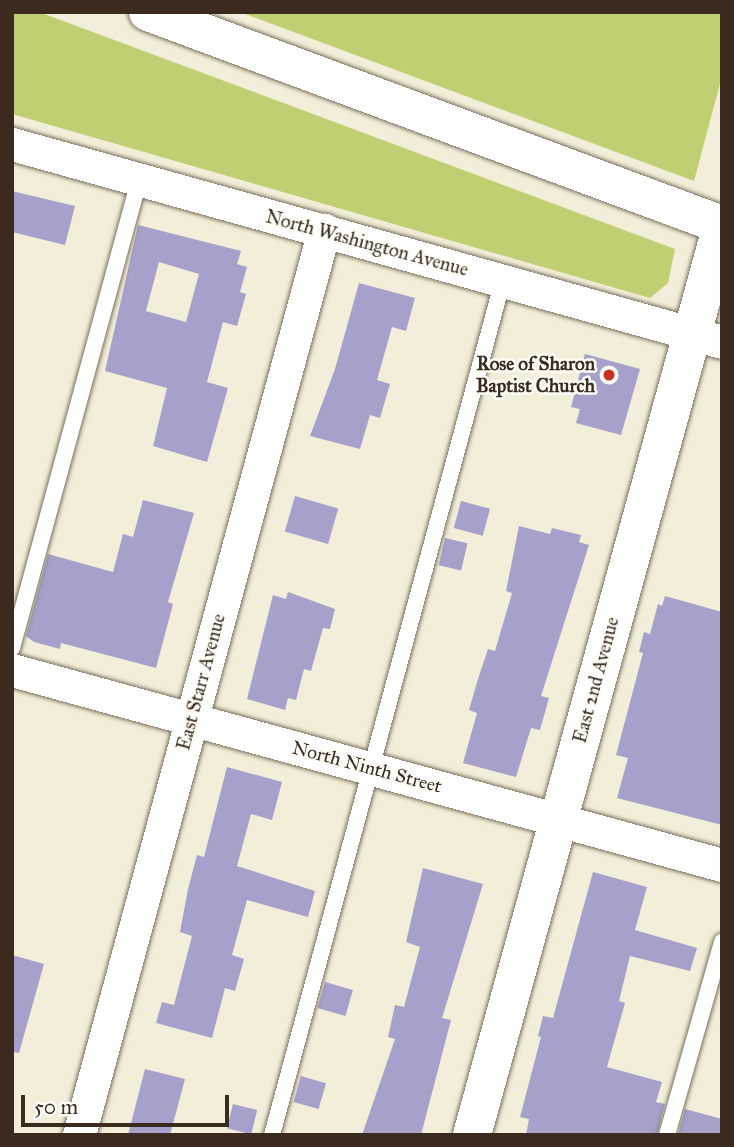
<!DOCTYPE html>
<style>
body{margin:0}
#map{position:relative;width:734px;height:1147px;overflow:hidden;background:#f3eed9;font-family:"IM FELL Great Primer",serif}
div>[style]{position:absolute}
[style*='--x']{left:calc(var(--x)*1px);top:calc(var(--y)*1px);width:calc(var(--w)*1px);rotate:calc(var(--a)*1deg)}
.green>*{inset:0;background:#c0cf72}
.building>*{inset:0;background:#a6a0ca;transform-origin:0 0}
.roads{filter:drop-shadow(0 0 2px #7b6f5f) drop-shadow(0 0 2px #7b6f5f)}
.lane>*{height:16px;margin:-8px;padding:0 8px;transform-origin:8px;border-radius:8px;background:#fff}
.street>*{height:33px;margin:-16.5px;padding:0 16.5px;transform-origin:16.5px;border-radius:16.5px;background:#fff}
.secondary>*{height:38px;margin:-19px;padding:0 19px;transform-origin:19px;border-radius:19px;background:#fff}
.highway>*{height:38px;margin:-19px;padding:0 19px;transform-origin:19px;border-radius:19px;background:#fff}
.dots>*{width:19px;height:19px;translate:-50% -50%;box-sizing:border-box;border:4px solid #fdfcf7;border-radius:50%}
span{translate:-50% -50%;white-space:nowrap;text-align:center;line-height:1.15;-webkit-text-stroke:5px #fdfcf7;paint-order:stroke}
.street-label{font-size:19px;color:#3b2a1e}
.poi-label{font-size:19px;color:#3b2a1e;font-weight:700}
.right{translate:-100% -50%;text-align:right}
.frame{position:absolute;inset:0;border:14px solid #3b2a1e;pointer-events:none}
.scale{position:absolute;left:21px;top:1095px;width:208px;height:32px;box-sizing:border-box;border:4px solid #3b2a1e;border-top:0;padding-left:9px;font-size:21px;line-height:24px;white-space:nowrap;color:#3b2a1e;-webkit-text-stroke:5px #fdfcf7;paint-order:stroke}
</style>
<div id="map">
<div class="green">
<i style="clip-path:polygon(12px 12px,39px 12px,675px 249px,668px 283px,650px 298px,12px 114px)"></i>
<i style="clip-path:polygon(240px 12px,722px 12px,722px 76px,694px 181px)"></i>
</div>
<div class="building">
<i style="clip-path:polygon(12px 191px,75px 206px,65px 245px,12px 232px)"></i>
<i style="clip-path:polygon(evenodd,138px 225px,241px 251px,237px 264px,247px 267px,240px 292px,246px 294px,237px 326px,223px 322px,207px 382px,228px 388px,207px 462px,153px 446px,167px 388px,105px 371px,138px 225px,159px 262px,199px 274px,186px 322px,146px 311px,159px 262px)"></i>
<i style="clip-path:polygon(359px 283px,415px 298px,406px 331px,392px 327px,377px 380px,390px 384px,380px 418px,370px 415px,360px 449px,310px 436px,335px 369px)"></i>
<i style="clip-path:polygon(585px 354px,640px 369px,621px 435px,576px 423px,580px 409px,571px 407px)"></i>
<i style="left:295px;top:496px;width:45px;height:37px;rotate:16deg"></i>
<i style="clip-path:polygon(143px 500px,194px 513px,168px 602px,173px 604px,156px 668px,61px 643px,60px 649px,34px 642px,26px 636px,48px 554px,113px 572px,123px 534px,133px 537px)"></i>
<i style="left:461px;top:501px;width:30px;height:28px;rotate:15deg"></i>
<i style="clip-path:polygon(519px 526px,550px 534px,552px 528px,581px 535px,579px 542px,589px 545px,541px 696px,549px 698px,540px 730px,531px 728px,516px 777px,463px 763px,477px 713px,469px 710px,478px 679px,488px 649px,495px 651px,512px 593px,506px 591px)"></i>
<i style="left:445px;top:538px;width:23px;height:28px;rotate:13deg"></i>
<i style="clip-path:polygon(288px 592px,335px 609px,330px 629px,323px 628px,311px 671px,304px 669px,296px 700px,288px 698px,285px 710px,247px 699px,273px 595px,286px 599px)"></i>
<i style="clip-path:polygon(665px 596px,722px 612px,722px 825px,617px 798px,628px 758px,616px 755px,643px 653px,639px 652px,644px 632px,650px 634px,658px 604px,662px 606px)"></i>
<i style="clip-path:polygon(227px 767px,282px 782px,272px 820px,251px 814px,237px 866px,315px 891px,308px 917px,247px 900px,232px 955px,244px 959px,235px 991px,225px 988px,212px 1038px,156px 1023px,162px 1002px,174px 1005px,192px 936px,180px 932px,188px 889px,197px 855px,204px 857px)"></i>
<i style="clip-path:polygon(423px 868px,483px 884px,442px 1018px,451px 1020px,421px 1135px,362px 1135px,395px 1039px,388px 1037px,395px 1005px,404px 1007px,420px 947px,406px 942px)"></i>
<i style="clip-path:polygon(593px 872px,647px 887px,635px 930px,697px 948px,690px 971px,630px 956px,619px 1001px,625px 1003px,607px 1067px,662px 1082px,656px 1102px,665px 1104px,657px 1135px,526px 1135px,529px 1119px,520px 1117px,541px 1037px,538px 1036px,543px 1016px,553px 1018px)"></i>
<i style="clip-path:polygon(12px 955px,44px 964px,19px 1053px,12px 1052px)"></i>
<i style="left:325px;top:982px;width:29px;height:27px;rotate:16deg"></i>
<i style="clip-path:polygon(145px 1069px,185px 1079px,170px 1135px,128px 1135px)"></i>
<i style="left:301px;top:1076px;width:26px;height:27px;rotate:16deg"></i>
<i style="left:233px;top:1104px;width:25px;height:25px;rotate:14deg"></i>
<i style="clip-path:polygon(685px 1109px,722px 1119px,722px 1135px,678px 1135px)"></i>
</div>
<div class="roads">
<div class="lane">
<i style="--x:12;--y:648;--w:483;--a:-74.8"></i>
<i style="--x:272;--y:1135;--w:886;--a:-74.88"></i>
<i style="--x:667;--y:1135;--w:201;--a:-74.1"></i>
</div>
<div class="street">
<i style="--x:12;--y:144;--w:737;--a:15.58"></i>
<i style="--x:12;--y:670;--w:736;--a:15.36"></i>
<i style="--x:79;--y:1135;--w:938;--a:-74.85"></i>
</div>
<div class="secondary">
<i style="--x:472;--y:1135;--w:944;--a:-74.64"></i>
</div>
<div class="highway">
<i style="--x:148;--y:12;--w:612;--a:20.36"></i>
</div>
</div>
<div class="dots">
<i style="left:609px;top:375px;background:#c8321e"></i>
</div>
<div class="street-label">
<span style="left:367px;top:243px;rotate:15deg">North Washington Avenue</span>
<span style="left:596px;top:680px;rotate:-75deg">East 2nd Avenue</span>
<span style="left:201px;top:682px;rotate:-75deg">East Starr Avenue</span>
<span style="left:367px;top:767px;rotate:15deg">North Ninth Street</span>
</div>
<div class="poi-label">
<span class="right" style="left:595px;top:375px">Rose of Sharon<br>Baptist Church</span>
</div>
<div class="frame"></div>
<div class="scale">50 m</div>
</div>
